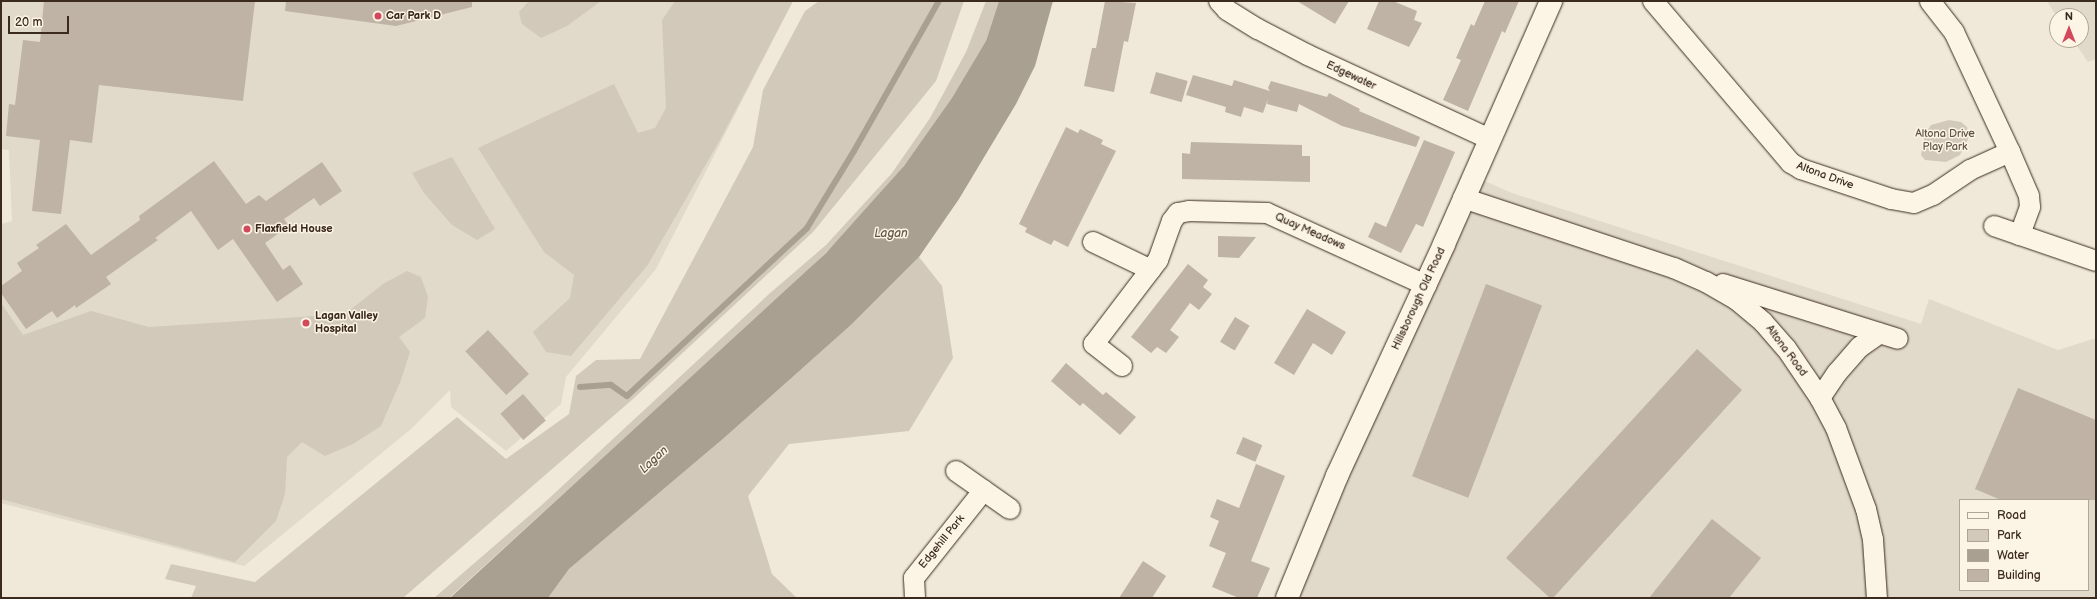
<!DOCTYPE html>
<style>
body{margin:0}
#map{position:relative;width:2097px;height:599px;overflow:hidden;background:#f0e9d9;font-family:"Balsamiq Sans",sans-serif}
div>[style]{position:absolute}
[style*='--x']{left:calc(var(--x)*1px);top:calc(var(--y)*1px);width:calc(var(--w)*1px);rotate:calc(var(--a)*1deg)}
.built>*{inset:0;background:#e1d9c9}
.green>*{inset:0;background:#d2c9ba}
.water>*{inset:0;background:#aaa091}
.stream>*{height:6px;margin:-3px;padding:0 3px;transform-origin:3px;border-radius:3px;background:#aaa091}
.building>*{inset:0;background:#beb3a4;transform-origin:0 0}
.roads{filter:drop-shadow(0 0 1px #3b2a1e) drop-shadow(0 0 1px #3b2a1e)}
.street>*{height:20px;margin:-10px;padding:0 10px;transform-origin:10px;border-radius:10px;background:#fcf5e5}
.secondary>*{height:22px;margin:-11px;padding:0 11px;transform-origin:11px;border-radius:11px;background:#fcf5e5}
.dots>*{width:11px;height:11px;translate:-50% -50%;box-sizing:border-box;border:2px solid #fcf5e5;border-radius:50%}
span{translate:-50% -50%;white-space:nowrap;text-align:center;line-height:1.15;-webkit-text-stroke:3px #fcf5e5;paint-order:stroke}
.poi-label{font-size:11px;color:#3b2a1e;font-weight:700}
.left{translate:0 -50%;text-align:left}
.street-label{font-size:11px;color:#3b2a1e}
.park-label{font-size:11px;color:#615245}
.water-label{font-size:12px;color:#625346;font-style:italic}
.frame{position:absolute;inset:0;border:2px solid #3b2a1e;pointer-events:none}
.legend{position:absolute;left:1959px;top:499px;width:130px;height:92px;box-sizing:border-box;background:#fcf5e5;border:1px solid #afa495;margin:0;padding:5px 7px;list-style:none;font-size:12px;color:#3b2a1e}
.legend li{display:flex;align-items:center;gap:8px;height:20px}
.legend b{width:20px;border:1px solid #afa495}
.north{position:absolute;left:2049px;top:8px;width:40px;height:40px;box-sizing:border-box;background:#fcf5e5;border:1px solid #afa495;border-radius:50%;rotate:0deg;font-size:11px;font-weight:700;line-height:16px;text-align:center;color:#3b2a1e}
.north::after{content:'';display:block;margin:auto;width:14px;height:18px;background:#d1495b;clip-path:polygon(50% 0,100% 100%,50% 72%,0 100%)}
.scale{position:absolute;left:8px;top:16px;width:61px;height:18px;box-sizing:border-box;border:2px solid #3b2a1e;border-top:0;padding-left:5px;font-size:12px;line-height:14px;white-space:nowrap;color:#3b2a1e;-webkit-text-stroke:3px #fcf5e5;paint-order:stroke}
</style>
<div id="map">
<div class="built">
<i style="clip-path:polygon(1px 1px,793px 1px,656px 269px,566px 377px,561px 404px,506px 451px,451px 407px,450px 390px,411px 429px,244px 566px,1px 503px,1px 224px,12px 221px,9px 150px,1px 149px)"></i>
<i style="clip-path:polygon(2047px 1px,2096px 1px,2096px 59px,2088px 62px,2073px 40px,2081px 40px,2081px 16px,2057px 17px)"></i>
<i style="clip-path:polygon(evenodd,1473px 176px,1512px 193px,1921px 324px,1929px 299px,2058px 350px,2096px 338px,2096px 598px,1287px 598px,1473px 176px,1960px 500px,2088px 500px,2088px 590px,1960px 590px,1960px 500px)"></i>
</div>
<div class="green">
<i style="clip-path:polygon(529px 1px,601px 1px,567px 26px,541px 38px,522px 24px,519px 12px)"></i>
<i style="clip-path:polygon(675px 1px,793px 1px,720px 140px,647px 266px,571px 356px,546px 352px,533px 332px,570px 298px,574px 275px,544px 252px,478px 148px,614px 84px,638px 133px,655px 128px,666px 108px,662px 20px)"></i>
<i style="clip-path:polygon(819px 1px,964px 1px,936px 81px,813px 232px,633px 399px,403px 598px,191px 598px,196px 586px,165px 579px,171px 564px,255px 582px,457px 417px,506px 459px,569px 414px,576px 376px,596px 360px,640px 359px,753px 147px,763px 90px,805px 11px)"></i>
<i style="clip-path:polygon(986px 1px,999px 1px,985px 44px,942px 115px,878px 201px,795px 283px,449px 598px,434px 598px,544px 503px,769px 294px,826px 245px,892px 173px,930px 118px,966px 52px)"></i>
<i style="clip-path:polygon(1949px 120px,1961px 122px,1967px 127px,1969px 137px,1960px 155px,1946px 162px,1925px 160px,1921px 155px,1925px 134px,1931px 125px)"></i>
<i style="clip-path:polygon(452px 157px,495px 229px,477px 240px,452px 225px,424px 193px,412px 173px)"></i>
<i style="clip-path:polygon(919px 257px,942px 286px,953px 358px,909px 431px,789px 444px,748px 496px,772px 574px,797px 598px,548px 598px,569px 569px,724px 438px,852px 324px)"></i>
<i style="clip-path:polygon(407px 271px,421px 277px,428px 297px,425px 318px,399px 337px,410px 352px,401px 380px,381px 426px,353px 444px,325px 456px,302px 442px,287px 457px,285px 494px,276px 521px,235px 562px,1px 499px,1px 303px,23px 335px,91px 311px,149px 327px,345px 314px,383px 284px)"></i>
</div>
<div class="water">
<i style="clip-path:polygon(999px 1px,1053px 1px,1035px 66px,1016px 104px,959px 199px,919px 257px,852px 324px,724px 438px,569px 569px,548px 598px,450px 598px,826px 253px,904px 166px,952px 98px,986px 41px)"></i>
</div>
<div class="stream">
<i style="--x:580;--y:387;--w:31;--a:-4"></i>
<i style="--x:611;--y:385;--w:19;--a:35"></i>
<i style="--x:627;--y:396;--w:246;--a:-43"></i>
<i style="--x:807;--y:228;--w:90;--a:-58.6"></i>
<i style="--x:854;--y:151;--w:172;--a:-60.5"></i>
</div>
<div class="building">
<i style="clip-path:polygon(44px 1px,255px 1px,243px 101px,99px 85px,92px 143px,70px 140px,61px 214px,32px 211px,40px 140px,6px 136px,9px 104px,15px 105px,23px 40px,40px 42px)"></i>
<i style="clip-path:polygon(286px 1px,472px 1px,472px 7px,396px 26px,285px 11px)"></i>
<i style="clip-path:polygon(1105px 1px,1136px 3px,1128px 42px,1124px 41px,1114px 92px,1084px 86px,1092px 48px,1096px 48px)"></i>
<i style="clip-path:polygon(1297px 1px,1349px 1px,1335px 24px)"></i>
<i style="clip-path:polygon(1379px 1px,1393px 1px,1417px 11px,1414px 20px,1422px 23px,1409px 47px,1367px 29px)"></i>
<i style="clip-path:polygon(1485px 1px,1519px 1px,1505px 33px,1502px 31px,1468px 111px,1443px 100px,1461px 60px,1456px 58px,1471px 24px,1474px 26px)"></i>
<i style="left:1156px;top:72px;width:33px;height:22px;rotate:16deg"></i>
<i style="clip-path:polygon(1193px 75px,1232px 86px,1234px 80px,1270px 91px,1268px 88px,1271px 81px,1327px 97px,1329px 93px,1360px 109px,1359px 111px,1420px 137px,1416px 147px,1342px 126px,1299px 104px,1297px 112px,1267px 104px,1268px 99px,1263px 113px,1244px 107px,1241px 117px,1225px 112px,1226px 107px,1186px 95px)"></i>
<i style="clip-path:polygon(1066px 127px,1078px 133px,1080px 129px,1103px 140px,1101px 144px,1116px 151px,1068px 247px,1054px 240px,1051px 245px,1025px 232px,1027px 228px,1019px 224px)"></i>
<i style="clip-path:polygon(1424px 140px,1455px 152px,1423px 227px,1416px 224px,1401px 253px,1368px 237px,1375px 222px,1386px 227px)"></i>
<i style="clip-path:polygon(1191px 142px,1302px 145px,1302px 156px,1310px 156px,1310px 182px,1182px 179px,1182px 153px,1190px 154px)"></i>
<i style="clip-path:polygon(214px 161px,246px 204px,259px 195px,266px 201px,322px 162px,342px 191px,320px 206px,314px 198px,284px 219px,289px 226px,265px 243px,283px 270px,290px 265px,303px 284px,277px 302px,233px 239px,218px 250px,191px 211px,155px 238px,158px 240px,106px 277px,111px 284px,76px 308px,75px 305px,57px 318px,52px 311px,26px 329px,1px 293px,1px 286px,22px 271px,17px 263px,39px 248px,36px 245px,66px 224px,91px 255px,140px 220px,139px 216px)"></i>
<i style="clip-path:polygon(1218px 236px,1256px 237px,1239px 258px,1218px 257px)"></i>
<i style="clip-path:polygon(1188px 264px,1208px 280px,1203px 287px,1212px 294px,1199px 310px,1190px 303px,1170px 330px,1179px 337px,1166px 353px,1157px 347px,1151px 353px,1131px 337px)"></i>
<i style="left:1486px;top:284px;width:60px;height:206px;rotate:21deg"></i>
<i style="clip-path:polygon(1307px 309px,1346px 332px,1332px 355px,1313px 343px,1294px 375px,1274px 363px)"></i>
<i style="left:1235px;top:317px;width:17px;height:29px;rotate:31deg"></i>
<i style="left:488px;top:330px;width:60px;height:31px;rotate:47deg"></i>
<i style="clip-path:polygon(1697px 349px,1742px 390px,1553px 598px,1550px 598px,1506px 558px)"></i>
<i style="clip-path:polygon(1066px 363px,1103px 395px,1106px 392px,1136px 417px,1120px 435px,1083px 403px,1080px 406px,1051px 381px)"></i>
<i style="clip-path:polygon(2018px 388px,2096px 420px,2096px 500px,2001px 500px,1975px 489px)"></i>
<i style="left:523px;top:394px;width:35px;height:30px;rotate:49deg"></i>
<i style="left:1243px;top:437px;width:21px;height:18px;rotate:23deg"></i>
<i style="clip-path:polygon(1256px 464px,1285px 476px,1251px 561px,1270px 568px,1257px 598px,1239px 598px,1212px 587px,1226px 553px,1209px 546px,1219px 521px,1210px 517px,1217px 499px,1239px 508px)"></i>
<i style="clip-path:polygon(1712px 519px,1761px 558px,1729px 598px,1649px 598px)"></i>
<i style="clip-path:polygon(1143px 561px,1166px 576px,1152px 598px,1119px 598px)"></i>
</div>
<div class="roads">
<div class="street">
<i style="--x:1219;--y:1;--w:12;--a:48"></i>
<i style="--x:1227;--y:10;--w:36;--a:32"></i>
<i style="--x:1258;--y:29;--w:56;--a:27.5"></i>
<i style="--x:1308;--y:55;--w:200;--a:24.8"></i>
<i style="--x:1653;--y:1;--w:213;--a:49.6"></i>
<i style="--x:1791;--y:163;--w:12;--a:31"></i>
<i style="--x:1801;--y:169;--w:95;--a:18.4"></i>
<i style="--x:1891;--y:199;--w:23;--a:10"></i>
<i style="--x:1914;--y:203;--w:21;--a:-23"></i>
<i style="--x:1933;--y:195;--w:45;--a:-34"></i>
<i style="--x:1970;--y:170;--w:44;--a:-24.2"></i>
<i style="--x:2010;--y:152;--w:132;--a:-115"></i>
<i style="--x:1954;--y:32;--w:39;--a:-128"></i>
<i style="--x:2010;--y:152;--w:48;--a:66.6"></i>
<i style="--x:2029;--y:196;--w:11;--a:85"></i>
<i style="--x:2030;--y:207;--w:30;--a:110"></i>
<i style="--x:1463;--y:198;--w:222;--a:18.4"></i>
<i style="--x:1674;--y:268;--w:35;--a:24"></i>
<i style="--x:1706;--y:282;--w:36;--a:30"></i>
<i style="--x:1737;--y:300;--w:34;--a:40"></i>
<i style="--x:1763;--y:322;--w:35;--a:49"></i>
<i style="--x:1786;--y:348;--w:60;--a:55.8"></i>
<i style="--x:1820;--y:398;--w:34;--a:62"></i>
<i style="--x:1836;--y:428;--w:86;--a:69.7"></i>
<i style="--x:1866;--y:509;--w:32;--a:77"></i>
<i style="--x:1873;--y:540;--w:58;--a:86.1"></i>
<i style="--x:1994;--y:226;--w:108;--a:18.9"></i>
<i style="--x:1093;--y:242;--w:64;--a:25.8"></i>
<i style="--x:1723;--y:284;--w:183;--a:17.4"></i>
<i style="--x:1122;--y:366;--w:36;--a:-142"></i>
<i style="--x:1094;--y:344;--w:106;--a:-52.7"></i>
<i style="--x:1158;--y:260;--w:41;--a:-70.3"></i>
<i style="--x:1172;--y:221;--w:10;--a:-53"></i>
<i style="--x:1178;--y:213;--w:11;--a:-10"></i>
<i style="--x:1189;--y:211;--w:78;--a:1.5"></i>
<i style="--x:1267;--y:213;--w:175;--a:24.4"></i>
<i style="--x:1820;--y:398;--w:30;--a:-56"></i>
<i style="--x:1837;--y:373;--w:35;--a:-49"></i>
<i style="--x:1860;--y:347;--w:24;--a:-35"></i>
<i style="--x:956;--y:471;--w:66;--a:35.1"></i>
<i style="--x:915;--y:598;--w:20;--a:-93"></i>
<i style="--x:914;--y:578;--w:112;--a:-51.5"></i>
</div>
<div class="secondary">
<i style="--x:1287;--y:598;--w:132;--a:-67.7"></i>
<i style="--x:1337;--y:476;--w:255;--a:-65.2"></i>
<i style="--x:1444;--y:244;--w:266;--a:-66.2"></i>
</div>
</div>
<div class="dots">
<i style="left:378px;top:16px;background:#d1495b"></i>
<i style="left:247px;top:229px;background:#d1495b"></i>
<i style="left:306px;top:323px;background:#d1495b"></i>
</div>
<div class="poi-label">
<span class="left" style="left:386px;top:16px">Car Park D</span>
<span class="left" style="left:255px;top:229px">Flaxfield House</span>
<span class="left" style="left:315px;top:323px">Lagan Valley<br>Hospital</span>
</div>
<div class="street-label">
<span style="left:1351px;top:76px;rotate:25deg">Edgewater</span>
<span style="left:1825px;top:176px;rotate:20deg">Altona Drive</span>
<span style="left:1310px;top:232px;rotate:24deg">Quay Meadows</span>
<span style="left:1419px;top:299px;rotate:-65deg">Hillsborough Old Road</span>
<span style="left:1786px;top:351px;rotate:53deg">Altona Road</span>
<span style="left:942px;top:542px;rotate:-51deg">Edgehill Park</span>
</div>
<div class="park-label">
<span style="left:1945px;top:141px">Altona Drive<br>Play Park</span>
</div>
<div class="water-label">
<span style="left:891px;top:234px">Lagan</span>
<span style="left:654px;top:460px;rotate:-43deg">Lagan</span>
</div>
<div class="frame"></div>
<ul class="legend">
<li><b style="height:5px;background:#fcf5e5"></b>Road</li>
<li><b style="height:11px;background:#d2c9ba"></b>Park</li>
<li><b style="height:11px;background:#aaa091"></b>Water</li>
<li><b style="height:11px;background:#beb3a4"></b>Building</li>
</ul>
<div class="north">N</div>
<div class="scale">20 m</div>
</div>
